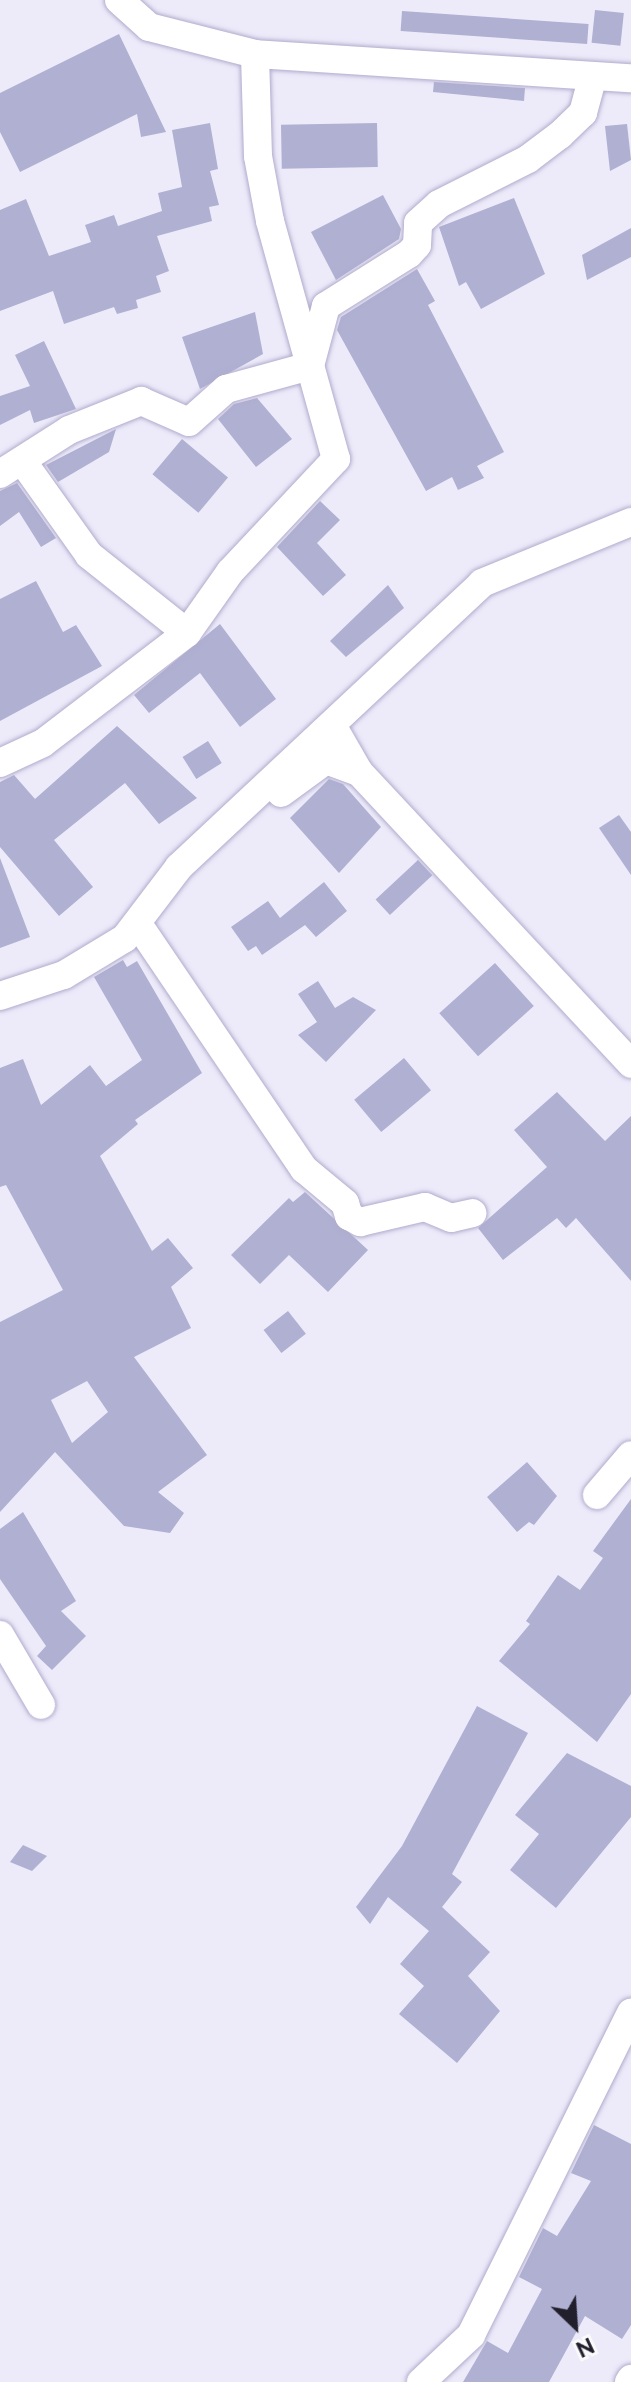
<!DOCTYPE html>
<style>
body{margin:0}
#map{position:relative;width:631px;height:2382px;overflow:hidden;background:#edebfa;font-family:Raleway,sans-serif}
div>[style]{position:absolute}
[style*='--x']{left:calc(var(--x)*1px);top:calc(var(--y)*1px);width:calc(var(--w)*1px);rotate:calc(var(--a)*1deg)}
.building>*{inset:0;background:#afb0d2;transform-origin:0 0}
.roads{filter:drop-shadow(0 0 2px #b0abcd) drop-shadow(0 0 2px #b0abcd)}
.minor>*{height:28px;margin:-14px;padding:0 14px;transform-origin:14px;border-radius:14px;background:#fff}
span{translate:-50% -50%;white-space:nowrap;text-align:center;line-height:1.15;-webkit-text-stroke:6px #fafafa;paint-order:stroke}
.north{position:absolute;left:535px;top:2286px;width:80px;height:80px;-webkit-text-stroke:6px #fafafa;paint-order:stroke;rotate:155deg;font-size:22px;font-weight:700;line-height:32px;text-align:center;color:#211f2c}
.north::after{content:'';display:block;margin:auto;width:28px;height:36px;background:#211f2c;clip-path:polygon(50% 0,100% 100%,50% 72%,0 100%)}
</style>
<div id="map">
<div class="building">
<i style="left:595px;top:10px;width:29px;height:33px;rotate:6deg"></i>
<i style="left:402px;top:11px;width:187px;height:20px;rotate:4deg"></i>
<i style="clip-path:polygon(119px 34px,166px 132px,141px 137px,137px 114px,20px 172px,0 132px,0 93px)"></i>
<i style="clip-path:polygon(434px 82px,525px 88px,524px 101px,433px 92px)"></i>
<i style="clip-path:polygon(210px 123px,218px 169px,210px 171px,219px 205px,209px 207px,212px 221px,157px 236px,169px 271px,156px 276px,161px 292px,136px 300px,138px 308px,117px 314px,114px 307px,64px 324px,53px 291px,0 311px,0 210px,26px 199px,49px 256px,91px 242px,85px 225px,114px 215px,118px 226px,162px 211px,158px 193px,182px 187px,172px 130px)"></i>
<i style="left:377px;top:123px;width:44px;height:96px;rotate:89deg"></i>
<i style="clip-path:polygon(627px 124px,631px 160px,610px 171px,605px 126px)"></i>
<i style="clip-path:polygon(383px 195px,401px 229px,399px 239px,336px 280px,311px 232px)"></i>
<i style="clip-path:polygon(514px 198px,545px 274px,481px 309px,466px 282px,459px 286px,439px 227px)"></i>
<i style="clip-path:polygon(631px 228px,631px 257px,587px 280px,582px 255px)"></i>
<i style="clip-path:polygon(417px 269px,435px 301px,428px 305px,504px 452px,477px 466px,484px 478px,458px 490px,452px 477px,426px 491px,337px 330px,341px 317px)"></i>
<i style="clip-path:polygon(255px 312px,263px 354px,200px 389px,182px 337px)"></i>
<i style="clip-path:polygon(44px 341px,76px 409px,34px 423px,30px 410px,0 425px,0 396px,30px 386px,15px 355px)"></i>
<i style="clip-path:polygon(257px 398px,292px 439px,256px 467px,218px 419px,234px 404px)"></i>
<i style="clip-path:polygon(116px 429px,109px 452px,58px 482px,46px 465px)"></i>
<i style="left:182px;top:439px;width:60px;height:46px;rotate:40deg"></i>
<i style="clip-path:polygon(17px 483px,56px 538px,41px 547px,19px 512px,0 526px,0 491px)"></i>
<i style="clip-path:polygon(320px 501px,340px 520px,317px 543px,346px 575px,323px 596px,277px 547px)"></i>
<i style="clip-path:polygon(36px 581px,63px 632px,76px 625px,102px 666px,0 721px,0 599px)"></i>
<i style="clip-path:polygon(388px 585px,404px 608px,346px 657px,330px 641px)"></i>
<i style="clip-path:polygon(220px 624px,276px 699px,240px 727px,200px 673px,149px 713px,134px 695px)"></i>
<i style="clip-path:polygon(117px 726px,197px 798px,159px 824px,125px 783px,54px 840px,93px 887px,59px 916px,0 847px,0 782px,14px 775px,35px 799px)"></i>
<i style="left:208px;top:741px;width:26px;height:30px;rotate:58deg"></i>
<i style="clip-path:polygon(329px 779px,343px 784px,381px 827px,339px 873px,290px 818px)"></i>
<i style="clip-path:polygon(619px 815px,631px 832px,631px 875px,599px 828px)"></i>
<i style="clip-path:polygon(0 858px,30px 937px,0 948px)"></i>
<i style="left:418px;top:860px;width:21px;height:58px;rotate:47deg"></i>
<i style="clip-path:polygon(324px 882px,347px 911px,316px 937px,305px 925px,262px 955px,256px 946px,248px 951px,231px 927px,268px 901px,280px 918px)"></i>
<i style="clip-path:polygon(evenodd,123px 960px,127px 967px,137px 961px,202px 1073px,135px 1120px,138px 1124px,100px 1156px,152px 1251px,168px 1238px,193px 1268px,171px 1287px,191px 1328px,134px 1357px,207px 1455px,158px 1492px,184px 1513px,170px 1533px,124px 1526px,55px 1452px,0 1512px,0 1322px,63px 1290px,6px 1185px,0 1187px,0 1068px,23px 1059px,41px 1105px,90px 1065px,106px 1086px,142px 1060px,94px 977px,123px 960px,87px 1381px,108px 1412px,72px 1443px,51px 1400px,87px 1381px)"></i>
<i style="left:495px;top:963px;width:58px;height:75px;rotate:48deg"></i>
<i style="clip-path:polygon(318px 981px,335px 1008px,353px 997px,376px 1010px,326px 1062px,298px 1035px,317px 1022px,298px 994px)"></i>
<i style="left:404px;top:1058px;width:42px;height:65px;rotate:50deg"></i>
<i style="clip-path:polygon(557px 1092px,605px 1141px,631px 1116px,631px 1281px,576px 1218px,566px 1228px,557px 1218px,503px 1260px,478px 1228px,547px 1167px,514px 1130px)"></i>
<i style="clip-path:polygon(305px 1192px,368px 1250px,328px 1292px,289px 1255px,260px 1284px,231px 1255px,289px 1198px,293px 1202px)"></i>
<i style="left:288px;top:1311px;width:29px;height:31px;rotate:52deg"></i>
<i style="clip-path:polygon(527px 1462px,557px 1496px,534px 1525px,529px 1522px,517px 1532px,487px 1497px)"></i>
<i style="clip-path:polygon(631px 1499px,631px 1694px,597px 1742px,499px 1661px,530px 1624px,526px 1621px,558px 1575px,580px 1590px,603px 1558px,593px 1551px)"></i>
<i style="clip-path:polygon(23px 1512px,76px 1601px,61px 1611px,86px 1636px,52px 1670px,37px 1656px,46px 1646px,0 1579px,0 1529px)"></i>
<i style="clip-path:polygon(477px 1706px,528px 1733px,452px 1874px,462px 1882px,442px 1907px,490px 1952px,468px 1976px,500px 2011px,457px 2063px,399px 2014px,424px 1986px,400px 1964px,429px 1931px,388px 1897px,370px 1924px,356px 1907px,402px 1846px)"></i>
<i style="clip-path:polygon(567px 1753px,631px 1786px,631px 1817px,556px 1908px,510px 1870px,539px 1834px,515px 1815px)"></i>
<i style="clip-path:polygon(23px 1845px,47px 1856px,32px 1871px,10px 1862px)"></i>
<i style="clip-path:polygon(594px 2125px,631px 2144px,631px 2325px,622px 2339px,585px 2316px,549px 2382px,463px 2382px,487px 2341px,508px 2353px,542px 2289px,519px 2277px,543px 2228px,557px 2236px,591px 2181px,571px 2173px)"></i>
</div>
<div class="roads">
<div class="minor">
<i style="--x:119;--y:0;--w:40;--a:42"></i>
<i style="--x:149;--y:27;--w:109;--a:14.3"></i>
<i style="--x:255;--y:54;--w:377;--a:3.7"></i>
<i style="--x:23;--y:462;--w:114;--a:54.6"></i>
<i style="--x:89;--y:555;--w:125;--a:38.5"></i>
<i style="--x:0;--y:474;--w:82;--a:-32.5"></i>
<i style="--x:69;--y:430;--w:78;--a:-21.9"></i>
<i style="--x:141;--y:401;--w:52;--a:23.6"></i>
<i style="--x:189;--y:422;--w:50;--a:-41.7"></i>
<i style="--x:226;--y:389;--w:87;--a:-15.3"></i>
<i style="--x:310;--y:366;--w:62;--a:-75.1"></i>
<i style="--x:326;--y:306;--w:98;--a:-32.1"></i>
<i style="--x:409;--y:254;--w:12;--a:-48"></i>
<i style="--x:417;--y:245;--w:22;--a:-87"></i>
<i style="--x:418;--y:223;--w:28;--a:-42"></i>
<i style="--x:439;--y:204;--w:100;--a:-26.8"></i>
<i style="--x:528;--y:159;--w:40;--a:-37"></i>
<i style="--x:560;--y:135;--w:32;--a:-44"></i>
<i style="--x:583;--y:113;--w:35;--a:-75"></i>
<i style="--x:332;--y:725;--w:54;--a:60.1"></i>
<i style="--x:359;--y:772;--w:399;--a:47"></i>
<i style="--x:0;--y:763;--w:47;--a:-24.9"></i>
<i style="--x:43;--y:743;--w:181;--a:-37.4"></i>
<i style="--x:187;--y:633;--w:75;--a:-54.8"></i>
<i style="--x:230;--y:572;--w:155;--a:-46.8"></i>
<i style="--x:336;--y:459;--w:247;--a:-105.5"></i>
<i style="--x:270;--y:221;--w:66;--a:-100.5"></i>
<i style="--x:258;--y:156;--w:102;--a:-91.7"></i>
<i style="--x:281;--y:793;--w:56;--a:-36.3"></i>
<i style="--x:326;--y:760;--w:35;--a:20"></i>
<i style="--x:138;--y:924;--w:296;--a:55.9"></i>
<i style="--x:304;--y:1169;--w:53;--a:39.7"></i>
<i style="--x:345;--y:1203;--w:14;--a:73"></i>
<i style="--x:349;--y:1216;--w:13;--a:29"></i>
<i style="--x:360;--y:1222;--w:67;--a:-13"></i>
<i style="--x:425;--y:1207;--w:28;--a:23"></i>
<i style="--x:451;--y:1218;--w:22;--a:-13"></i>
<i style="--x:0;--y:996;--w:67;--a:-18.2"></i>
<i style="--x:64;--y:975;--w:71;--a:-31.2"></i>
<i style="--x:125;--y:938;--w:89;--a:-52.7"></i>
<i style="--x:179;--y:867;--w:415;--a:-43.1"></i>
<i style="--x:482;--y:583;--w:161;--a:-22.3"></i>
<i style="--x:597;--y:1495;--w:52;--a:-49.6"></i>
<i style="--x:0;--y:1635;--w:81;--a:59.6"></i>
<i style="--x:421;--y:2382;--w:69;--a:-43.2"></i>
<i style="--x:471;--y:2335;--w:360;--a:-63.6"></i>
<i style="--x:629;--y:2382;--w:4;--a:-56"></i>
</div>
</div>
<div class="north">N</div>
</div>
